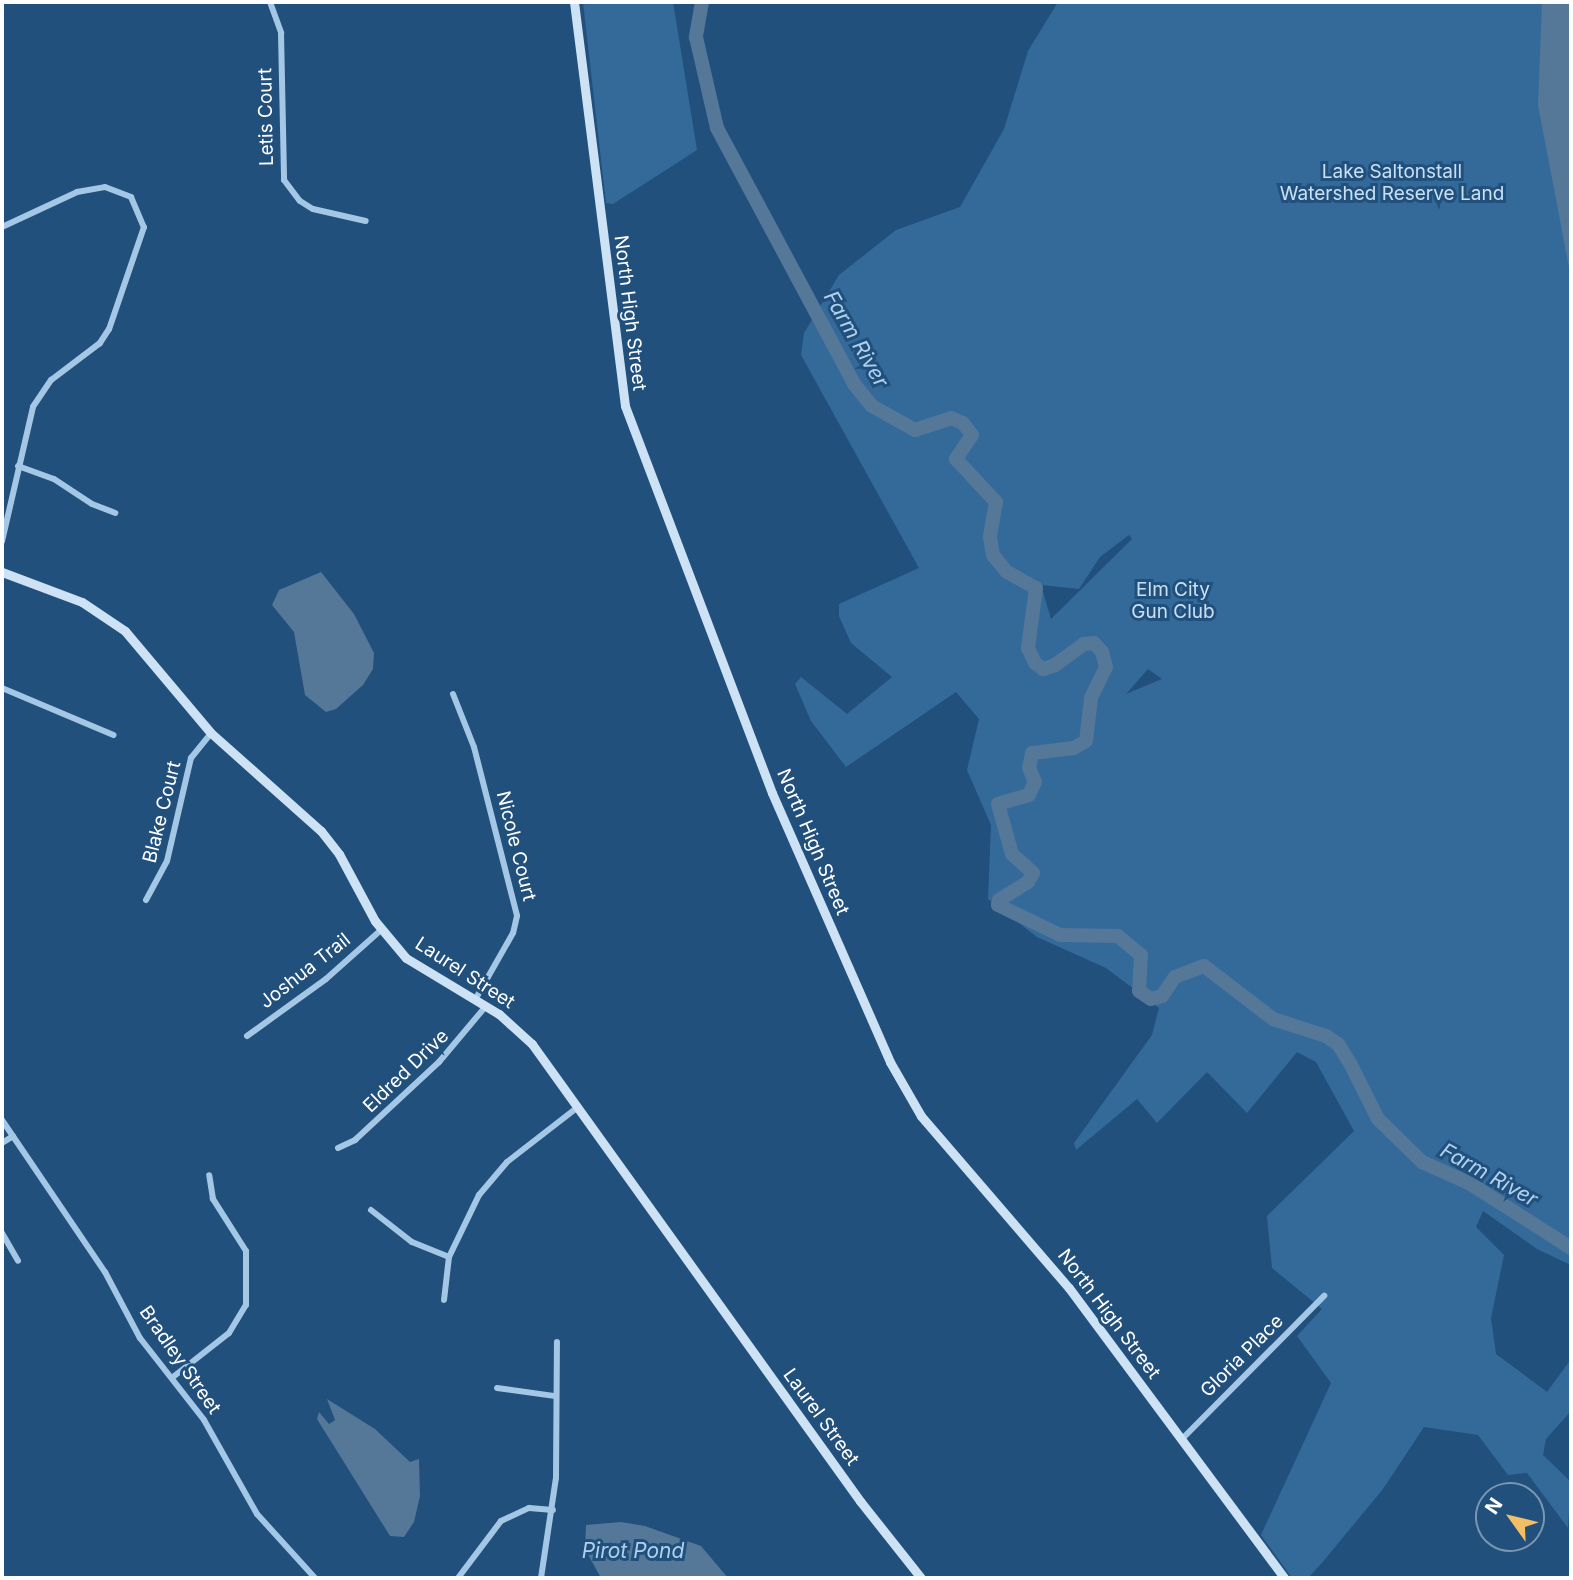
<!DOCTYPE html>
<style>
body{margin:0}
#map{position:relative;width:1573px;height:1580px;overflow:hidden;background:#21507c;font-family:Inter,sans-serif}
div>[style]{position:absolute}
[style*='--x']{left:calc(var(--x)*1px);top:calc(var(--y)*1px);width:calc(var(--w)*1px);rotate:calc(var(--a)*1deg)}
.green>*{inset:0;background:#346a9a}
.water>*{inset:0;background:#557798}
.river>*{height:14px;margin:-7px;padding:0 7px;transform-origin:7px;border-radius:7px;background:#557798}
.street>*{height:6px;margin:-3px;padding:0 3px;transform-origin:3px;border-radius:3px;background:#a4c7e6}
.secondary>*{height:9px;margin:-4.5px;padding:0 4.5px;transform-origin:4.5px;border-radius:4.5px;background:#cee2f5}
span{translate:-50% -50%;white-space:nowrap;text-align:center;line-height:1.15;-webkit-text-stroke:6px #21507c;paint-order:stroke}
.street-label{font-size:19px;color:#fff}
.park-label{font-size:19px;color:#c8e0f5}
.water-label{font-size:21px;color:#afd1ee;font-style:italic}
.frame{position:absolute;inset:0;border:4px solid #fff;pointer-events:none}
.north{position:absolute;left:1475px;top:1482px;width:70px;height:70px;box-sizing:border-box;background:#21507c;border:2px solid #7a96b0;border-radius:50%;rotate:304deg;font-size:19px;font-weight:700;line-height:28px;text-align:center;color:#fff}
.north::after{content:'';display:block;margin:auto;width:24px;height:32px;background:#f2be66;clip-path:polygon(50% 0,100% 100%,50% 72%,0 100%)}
</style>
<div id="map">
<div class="green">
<i style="clip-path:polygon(583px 2px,673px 2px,697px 150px,613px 204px,606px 203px)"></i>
<i style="clip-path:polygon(evenodd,1058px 2px,1571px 2px,1571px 1265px,1537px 1249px,1483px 1211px,1476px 1227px,1504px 1255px,1491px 1318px,1496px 1354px,1547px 1392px,1571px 1359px,1571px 1411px,1546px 1439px,1543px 1455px,1571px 1482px,1568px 1528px,1527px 1473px,1508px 1475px,1478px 1435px,1424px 1427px,1383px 1489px,1321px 1564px,1308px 1578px,1292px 1578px,1261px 1535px,1331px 1383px,1297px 1336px,1322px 1309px,1272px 1268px,1267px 1216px,1354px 1131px,1316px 1062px,1297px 1052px,1247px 1113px,1207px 1072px,1157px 1123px,1137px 1099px,1076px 1150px,1074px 1143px,1152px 1035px,1159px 1008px,1106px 968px,1037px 937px,988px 899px,991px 825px,967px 770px,979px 719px,956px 692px,846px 767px,811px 721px,795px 684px,801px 677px,847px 714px,892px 677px,851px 643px,839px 616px,839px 604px,919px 568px,801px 355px,804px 333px,839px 275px,896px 230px,960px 207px,1004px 129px,1028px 51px,1058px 2px,1129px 535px,1132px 539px,1051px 619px,1041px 585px,1079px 589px,1100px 557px,1129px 535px,1058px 2px,1148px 669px,1162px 679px,1126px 694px,1148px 669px)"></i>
</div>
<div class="water">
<i style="clip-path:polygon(1542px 2px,1571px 2px,1571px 278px,1538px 105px)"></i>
<i style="clip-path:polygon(321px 572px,354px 614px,374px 653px,373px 669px,363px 685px,336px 709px,326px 712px,305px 695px,294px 632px,272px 605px,279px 590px)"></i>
<i style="clip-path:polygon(327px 1399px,375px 1429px,410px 1462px,419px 1459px,420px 1496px,414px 1522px,404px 1537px,390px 1536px,317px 1419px,319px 1412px,329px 1424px,335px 1420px)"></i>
<i style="clip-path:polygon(621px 1522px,645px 1526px,701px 1546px,728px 1578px,601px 1578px,585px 1549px,586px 1525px)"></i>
</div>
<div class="river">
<i style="--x:702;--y:2;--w:36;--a:100"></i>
<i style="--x:696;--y:37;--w:93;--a:77"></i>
<i style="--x:717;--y:128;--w:290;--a:61.8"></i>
<i style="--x:854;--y:384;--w:28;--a:51"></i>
<i style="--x:872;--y:406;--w:49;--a:29.2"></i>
<i style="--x:915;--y:430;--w:38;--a:-18"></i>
<i style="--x:951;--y:418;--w:13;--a:23"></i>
<i style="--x:963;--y:423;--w:15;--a:53"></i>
<i style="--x:972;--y:435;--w:29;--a:124"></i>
<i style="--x:956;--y:459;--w:59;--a:47.1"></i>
<i style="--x:996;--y:502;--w:36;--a:100"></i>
<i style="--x:990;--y:537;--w:18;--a:81"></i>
<i style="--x:993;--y:555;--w:22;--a:51"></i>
<i style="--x:1007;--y:572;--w:33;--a:29"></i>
<i style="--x:1036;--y:588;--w:61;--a:97.6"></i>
<i style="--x:1028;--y:648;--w:17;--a:65"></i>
<i style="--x:1035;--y:663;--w:10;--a:37"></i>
<i style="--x:1043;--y:669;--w:13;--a:-18"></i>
<i style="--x:1055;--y:665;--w:36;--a:-36"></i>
<i style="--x:1084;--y:644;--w:10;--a:-6"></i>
<i style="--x:1094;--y:643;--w:12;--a:48"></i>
<i style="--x:1102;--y:652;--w:16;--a:75"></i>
<i style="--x:1106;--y:667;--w:34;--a:116"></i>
<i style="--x:1091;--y:698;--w:43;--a:96.6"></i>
<i style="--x:1086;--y:741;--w:14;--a:150"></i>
<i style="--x:1074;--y:748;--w:42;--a:173.2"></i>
<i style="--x:1032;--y:753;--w:15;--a:101"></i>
<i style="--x:1029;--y:768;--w:15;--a:67"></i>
<i style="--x:1035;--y:782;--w:14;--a:115"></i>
<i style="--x:1029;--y:795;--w:32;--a:164"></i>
<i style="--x:998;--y:804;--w:52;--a:74.4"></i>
<i style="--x:1012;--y:854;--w:28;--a:42"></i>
<i style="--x:1033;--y:873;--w:10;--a:119"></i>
<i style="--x:1028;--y:882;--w:34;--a:148"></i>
<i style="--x:999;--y:900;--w:5;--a:101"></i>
<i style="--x:998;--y:905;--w:69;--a:25.8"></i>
<i style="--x:1060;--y:935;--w:58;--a:1"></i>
<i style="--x:1118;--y:936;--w:30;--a:40"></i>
<i style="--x:1141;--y:955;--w:36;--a:93"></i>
<i style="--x:1139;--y:991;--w:14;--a:34"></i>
<i style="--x:1151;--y:999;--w:11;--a:-15"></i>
<i style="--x:1162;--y:996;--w:23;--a:-56"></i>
<i style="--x:1175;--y:977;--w:31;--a:-21"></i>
<i style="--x:1204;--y:966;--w:87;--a:37.5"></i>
<i style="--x:1273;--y:1019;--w:56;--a:17.8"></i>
<i style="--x:1326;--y:1036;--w:14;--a:34"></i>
<i style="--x:1338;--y:1044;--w:25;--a:58"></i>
<i style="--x:1351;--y:1065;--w:60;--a:63.4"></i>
<i style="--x:1378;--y:1119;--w:62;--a:44.3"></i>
<i style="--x:1422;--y:1162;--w:51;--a:24.1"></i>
<i style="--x:1469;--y:1183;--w:121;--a:32.5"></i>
</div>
<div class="street">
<i style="--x:270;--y:2;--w:33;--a:70"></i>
<i style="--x:281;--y:33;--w:147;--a:88.8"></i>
<i style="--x:284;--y:180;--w:26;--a:53"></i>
<i style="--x:300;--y:201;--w:15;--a:32"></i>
<i style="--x:313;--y:209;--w:54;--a:12.8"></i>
<i style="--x:2;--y:227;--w:83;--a:-25"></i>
<i style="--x:77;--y:192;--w:28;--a:-10"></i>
<i style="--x:105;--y:187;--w:28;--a:21"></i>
<i style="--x:131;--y:197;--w:33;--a:67"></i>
<i style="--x:144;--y:227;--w:108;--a:108.9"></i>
<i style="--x:109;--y:329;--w:17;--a:123"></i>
<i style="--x:100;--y:343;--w:61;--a:142.9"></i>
<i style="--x:51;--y:380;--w:32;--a:124"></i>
<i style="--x:33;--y:407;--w:138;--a:103"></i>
<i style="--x:18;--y:466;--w:38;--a:20"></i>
<i style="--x:54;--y:479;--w:45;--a:33.3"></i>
<i style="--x:92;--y:504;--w:25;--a:21"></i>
<i style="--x:2;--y:688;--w:121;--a:22.9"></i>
<i style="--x:453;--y:694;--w:57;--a:68.4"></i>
<i style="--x:474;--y:747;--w:174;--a:75.7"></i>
<i style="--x:517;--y:916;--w:17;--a:103"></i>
<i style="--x:513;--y:933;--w:77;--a:119.6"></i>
<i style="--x:146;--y:900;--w:44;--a:-61.7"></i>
<i style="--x:167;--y:861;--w:106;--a:-76.9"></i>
<i style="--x:191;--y:758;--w:32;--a:-51"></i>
<i style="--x:247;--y:1036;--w:97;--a:-35.8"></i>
<i style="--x:326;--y:979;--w:74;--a:-41.7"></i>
<i style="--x:2;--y:1120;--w:184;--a:55.9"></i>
<i style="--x:105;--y:1272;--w:75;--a:62.1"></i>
<i style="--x:140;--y:1338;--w:104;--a:52"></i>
<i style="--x:204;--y:1420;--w:108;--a:60.6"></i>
<i style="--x:257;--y:1514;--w:86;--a:47.8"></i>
<i style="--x:2;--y:1143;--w:13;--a:-32"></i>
<i style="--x:338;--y:1148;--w:19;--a:-25"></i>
<i style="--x:355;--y:1140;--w:115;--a:-42.9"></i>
<i style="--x:439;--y:1062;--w:73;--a:-50"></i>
<i style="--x:371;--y:1210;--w:52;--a:38"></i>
<i style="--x:412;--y:1242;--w:40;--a:22"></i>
<i style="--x:2;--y:1233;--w:32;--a:60"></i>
<i style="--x:444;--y:1300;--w:43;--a:-83.4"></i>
<i style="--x:449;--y:1257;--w:69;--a:-64.2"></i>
<i style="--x:479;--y:1195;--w:43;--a:-49.7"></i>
<i style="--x:507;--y:1162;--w:90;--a:-37.8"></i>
<i style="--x:173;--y:1377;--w:71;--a:-38.2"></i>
<i style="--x:229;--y:1333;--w:33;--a:-59"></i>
<i style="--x:246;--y:1305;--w:54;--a:-90"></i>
<i style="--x:246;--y:1251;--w:62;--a:-122.4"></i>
<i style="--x:213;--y:1199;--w:24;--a:-99"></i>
<i style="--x:497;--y:1388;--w:59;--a:7.9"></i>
<i style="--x:1182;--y:1439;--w:202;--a:-45.2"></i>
<i style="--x:458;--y:1578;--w:71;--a:-53"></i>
<i style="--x:501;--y:1521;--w:31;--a:-25"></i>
<i style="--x:529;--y:1508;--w:24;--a:5"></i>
<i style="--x:541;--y:1578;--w:101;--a:-81.5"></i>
<i style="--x:556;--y:1478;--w:136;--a:-89.6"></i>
</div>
<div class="secondary">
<i style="--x:574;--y:2;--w:407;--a:82.8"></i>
<i style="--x:625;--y:406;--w:414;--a:69.2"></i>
<i style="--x:772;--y:793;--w:294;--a:66.3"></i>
<i style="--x:890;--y:1062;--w:62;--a:60.1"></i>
<i style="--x:921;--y:1116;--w:227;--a:49.3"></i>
<i style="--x:1069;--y:1288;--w:361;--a:53.4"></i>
<i style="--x:2;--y:572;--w:85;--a:20.6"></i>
<i style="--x:82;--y:602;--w:52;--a:34"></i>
<i style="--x:125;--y:631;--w:133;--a:49.9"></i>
<i style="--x:211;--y:733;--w:147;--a:41.7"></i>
<i style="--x:321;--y:831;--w:29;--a:52"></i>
<i style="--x:339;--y:854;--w:76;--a:61.8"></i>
<i style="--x:375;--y:921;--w:48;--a:50"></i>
<i style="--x:406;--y:958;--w:109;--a:31.1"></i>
<i style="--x:499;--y:1014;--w:45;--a:42.3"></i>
<i style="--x:532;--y:1044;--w:563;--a:54.33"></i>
<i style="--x:860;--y:1501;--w:98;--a:51.6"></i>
</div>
<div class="street-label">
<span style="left:266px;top:117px;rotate:-91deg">Letis Court</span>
<span style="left:630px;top:313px;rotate:83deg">North High Street</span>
<span style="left:162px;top:812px;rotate:-76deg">Blake Court</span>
<span style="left:813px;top:842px;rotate:67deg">North High Street</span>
<span style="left:516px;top:846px;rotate:76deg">Nicole Court</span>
<span style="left:305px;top:971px;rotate:-38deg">Joshua Trail</span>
<span style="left:465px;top:973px;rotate:33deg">Laurel Street</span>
<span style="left:406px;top:1071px;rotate:-44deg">Eldred Drive</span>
<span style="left:1109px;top:1314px;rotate:53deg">North High Street</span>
<span style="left:1242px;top:1356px;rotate:-45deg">Gloria Place</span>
<span style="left:180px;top:1360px;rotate:55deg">Bradley Street</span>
<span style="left:821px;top:1417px;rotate:54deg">Laurel Street</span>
</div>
<div class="park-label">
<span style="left:1392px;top:183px">Lake Saltonstall<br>Watershed Reserve Land</span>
<span style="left:1173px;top:601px">Elm City<br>Gun Club</span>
</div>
<div class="water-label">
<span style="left:856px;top:339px;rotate:60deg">Farm River</span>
<span style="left:1489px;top:1175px;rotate:29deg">Farm River</span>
<span style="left:633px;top:1551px">Pirot Pond</span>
</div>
<div class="frame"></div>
<div class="north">N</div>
</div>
